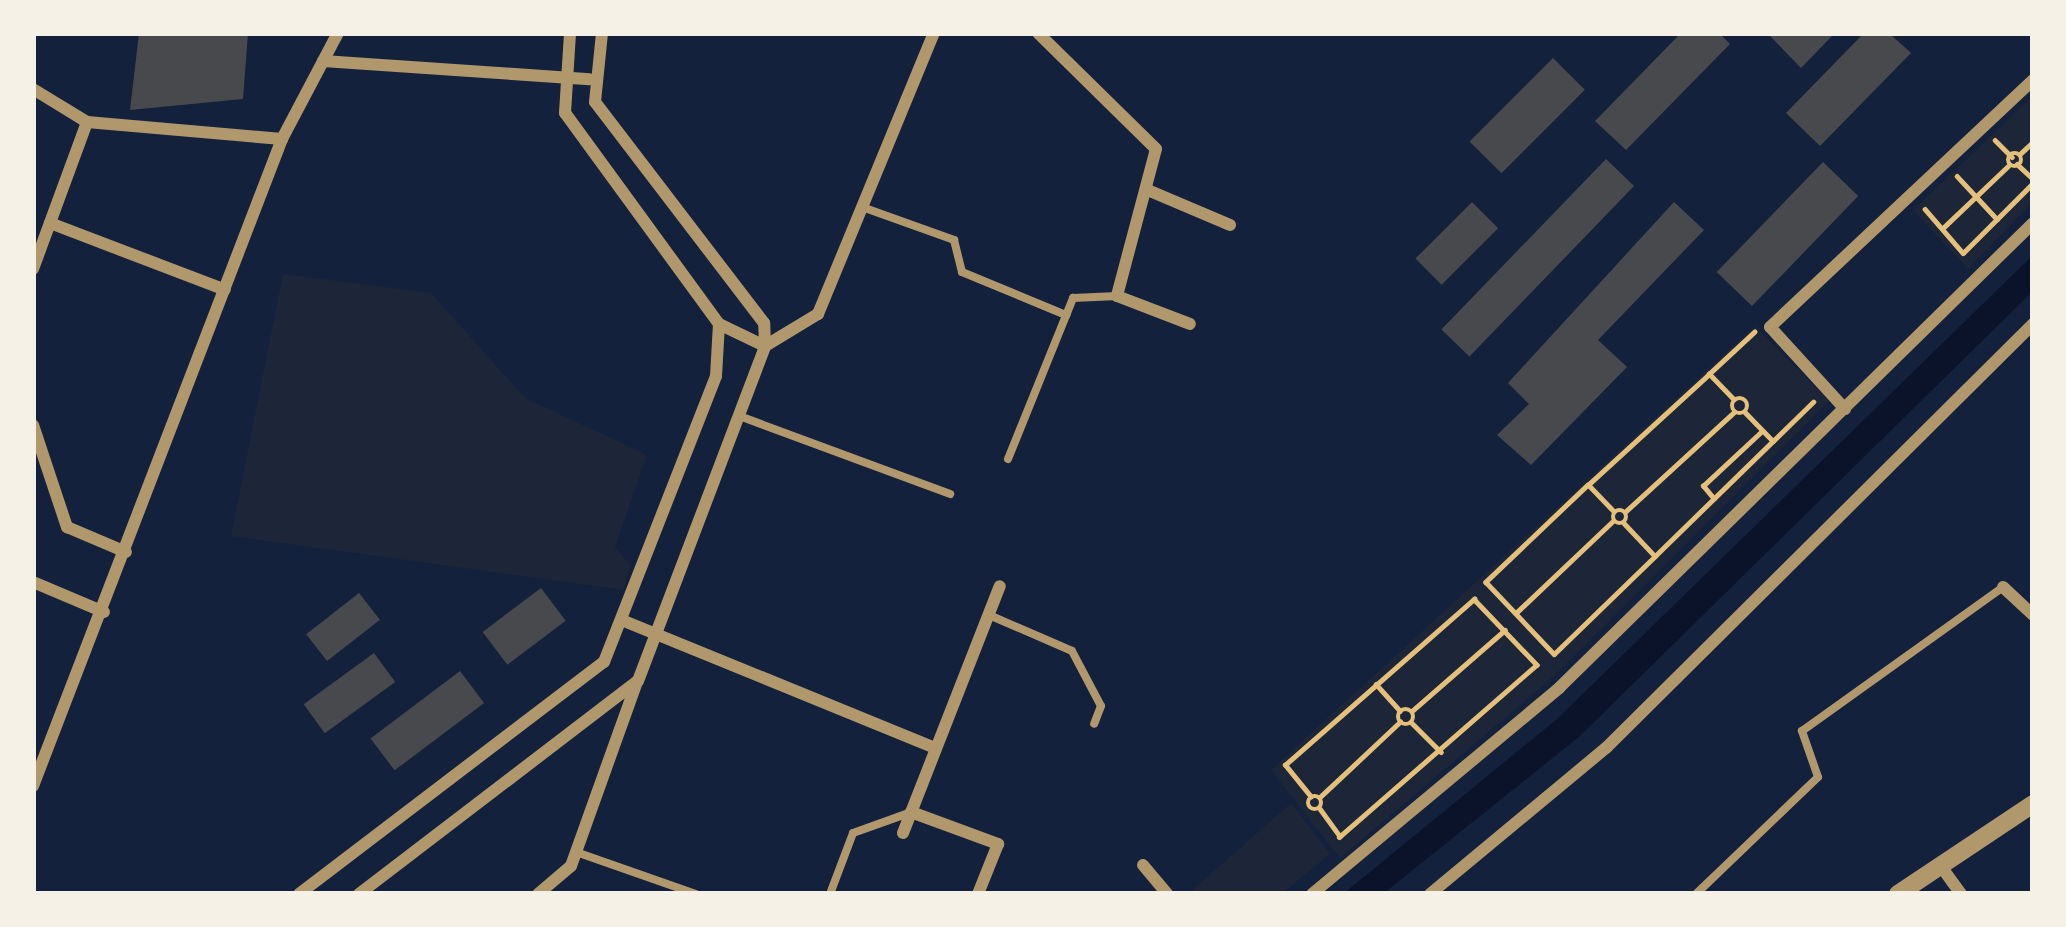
<!DOCTYPE html>
<style>
body{margin:0}
#map{position:relative;width:2066px;height:927px;overflow:hidden;background:#14213d;font-family:"Playfair Display",serif}
div>[style]{position:absolute}
[style*='--x']{left:calc(var(--x)*1px);top:calc(var(--y)*1px);width:calc(var(--w)*1px);rotate:calc(var(--a)*1deg)}
.green>*{inset:0;background:#1d2539}
.water>*{inset:0;background:#0b132b}
.building>*{inset:0;background:#48494c;transform-origin:0 0}
.path>*{height:4.5px;margin:-2.25px;padding:0 2.25px;transform-origin:2.25px;border-radius:2.25px;background:#e5c07b}
.path>.ring{margin:-2.25px;padding:0;box-sizing:content-box;background:none;border:4.5px solid #e5c07b;border-radius:50%}
.service>*{height:8px;margin:-4px;padding:0 4px;transform-origin:4px;border-radius:4px;background:#b1986c}
.minor>*{height:12px;margin:-6px;padding:0 6px;transform-origin:6px;border-radius:6px;background:#b1986c}
.tertiary>*{height:18px;margin:-9px;padding:0 9px;transform-origin:9px;border-radius:9px;background:#b1986c}
span{translate:-50% -50%;white-space:nowrap;text-align:center;line-height:1.15;-webkit-text-stroke:9px #f6f1e7;paint-order:stroke}
.frame{position:absolute;inset:0;border:36px solid #f6f1e7;pointer-events:none}
</style>
<div id="map">
<div class="green">
<i style="clip-path:polygon(2033px 96px,2033px 202px,1968px 269px,1913px 210px)"></i>
<i style="clip-path:polygon(283px 274px,431px 293px,525px 398px,647px 455px,615px 547px,630px 565px,624px 590px,231px 536px)"></i>
<i style="clip-path:polygon(1755px 326px,1829px 401px,1553px 677px,1340px 858px,1271px 770px)"></i>
<i style="clip-path:polygon(1291px 803px,1330px 854px,1281px 894px,1188px 894px)"></i>
</div>
<div class="water">
<i style="clip-path:polygon(2033px 255px,2033px 291px,1580px 736px,1383px 894px,1343px 894px,1557px 719px)"></i>
</div>
<div class="building">
<i style="clip-path:polygon(139px 33px,248px 33px,243px 99px,130px 110px)"></i>
<i style="clip-path:polygon(1681px 33px,1719px 33px,1730px 44px,1626px 150px,1595px 121px)"></i>
<i style="clip-path:polygon(1835px 33px,1801px 68px,1769px 35px,1771px 33px)"></i>
<i style="clip-path:polygon(1864px 33px,1889px 33px,1911px 53px,1820px 146px,1786px 113px)"></i>
<i style="left:1553px;top:58px;width:45px;height:118px;rotate:45deg"></i>
<i style="left:1606px;top:159px;width:39px;height:237px;rotate:44deg"></i>
<i style="left:1823px;top:162px;width:49px;height:153px;rotate:44deg"></i>
<i style="left:1472px;top:202px;width:37px;height:80px;rotate:45deg"></i>
<i style="clip-path:polygon(1674px 202px,1704px 230px,1598px 340px,1627px 367px,1531px 465px,1497px 435px,1529px 404px,1508px 383px)"></i>
<i style="left:541px;top:588px;width:41px;height:73px;rotate:53deg"></i>
<i style="left:359px;top:593px;width:34px;height:67px;rotate:52deg"></i>
<i style="left:374px;top:653px;width:36px;height:87px;rotate:54deg"></i>
<i style="left:460px;top:671px;width:40px;height:112px;rotate:53deg"></i>
</div>
<div class="path">
<i style="--x:1995;--y:140;--w:24;--a:45"></i>
<i class="ring" style="left:2008px;top:153px;width:9.5px;height:9.5px"></i>
<i style="--x:2020;--y:154;--w:18;--a:-43"></i>
<i style="--x:2017;--y:164;--w:22;--a:43"></i>
<i style="--x:1957;--y:176;--w:59;--a:47.1"></i>
<i style="--x:1925;--y:209;--w:58;--a:49.2"></i>
<i style="--x:1963;--y:253;--w:99;--a:-45"></i>
<i style="--x:1943;--y:228;--w:90;--a:-43.6"></i>
<i class="ring" style="left:1732px;top:398px;width:11.5px;height:11.5px"></i>
<i style="--x:1734;--y:400;--w:36;--a:-134"></i>
<i style="--x:1709;--y:374;--w:62;--a:-43"></i>
<i style="--x:1745;--y:412;--w:40;--a:46"></i>
<i style="--x:1773;--y:441;--w:56;--a:-44.3"></i>
<i style="--x:1588;--y:485;--w:141;--a:136.4"></i>
<i style="--x:1486;--y:582;--w:99;--a:46.6"></i>
<i style="--x:1554;--y:654;--w:141;--a:-44.1"></i>
<i style="--x:1714;--y:499;--w:17;--a:-130"></i>
<i style="--x:1703;--y:486;--w:79;--a:-43"></i>
<i class="ring" style="left:1613px;top:510px;width:9.5px;height:9.5px"></i>
<i style="--x:1614;--y:512;--w:37;--a:-134"></i>
<i style="--x:1588;--y:485;--w:164;--a:-42.5"></i>
<i style="--x:1625;--y:512;--w:148;--a:-42.5"></i>
<i style="--x:1624;--y:523;--w:45;--a:46.8"></i>
<i style="--x:1655;--y:556;--w:165;--a:-44.3"></i>
<i style="--x:1517;--y:612;--w:132;--a:-43.5"></i>
<i style="--x:1376;--y:684;--w:36;--a:48"></i>
<i class="ring" style="left:1398px;top:709px;width:11.5px;height:11.5px"></i>
<i style="--x:1412;--y:711;--w:123;--a:-41.1"></i>
<i style="--x:1412;--y:723;--w:41;--a:45"></i>
<i class="ring" style="left:1308px;top:796px;width:9.5px;height:9.5px"></i>
<i style="--x:1311;--y:797;--w:41;--a:-129.1"></i>
<i style="--x:1285;--y:765;--w:252;--a:-41.3"></i>
<i style="--x:1474;--y:599;--w:91;--a:46.3"></i>
<i style="--x:1537;--y:665;--w:262;--a:138.9"></i>
<i style="--x:1340;--y:837;--w:34;--a:-126"></i>
<i style="--x:1320;--y:797;--w:110;--a:-43.2"></i>
</div>
<div class="service">
<i style="--x:862;--y:207;--w:98;--a:19.7"></i>
<i style="--x:954;--y:240;--w:33;--a:76"></i>
<i style="--x:962;--y:272;--w:113;--a:22.5"></i>
<i style="--x:742;--y:417;--w:222;--a:20.3"></i>
<i style="--x:1008;--y:459;--w:174;--a:-68"></i>
<i style="--x:1073;--y:298;--w:44;--a:-2.6"></i>
<i style="--x:989;--y:615;--w:90;--a:23.4"></i>
<i style="--x:1072;--y:651;--w:62;--a:62.2"></i>
<i style="--x:1101;--y:706;--w:19;--a:111"></i>
<i style="--x:576;--y:852;--w:127;--a:19.3"></i>
<i style="--x:830;--y:894;--w:65;--a:-69.3"></i>
<i style="--x:853;--y:833;--w:59;--a:-19.7"></i>
<i style="--x:1696;--y:894;--w:169;--a:-43.8"></i>
<i style="--x:1818;--y:777;--w:49;--a:-109.2"></i>
<i style="--x:1802;--y:731;--w:247;--a:-35.6"></i>
</div>
<div class="minor">
<i style="--x:1038;--y:33;--w:165;--a:44.5"></i>
<i style="--x:1156;--y:149;--w:152;--a:104.9"></i>
<i style="--x:1117;--y:296;--w:78;--a:21"></i>
<i style="--x:323;--y:61;--w:267;--a:3.9"></i>
<i style="--x:33;--y:89;--w:63;--a:31.4"></i>
<i style="--x:87;--y:122;--w:196;--a:5"></i>
<i style="--x:1150;--y:191;--w:87;--a:23"></i>
<i style="--x:50;--y:223;--w:187;--a:20.9"></i>
<i style="--x:33;--y:269;--w:157;--a:-69.8"></i>
<i style="--x:719;--y:324;--w:51;--a:25.6"></i>
<i style="--x:765;--y:346;--w:62;--a:-31.1"></i>
<i style="--x:818;--y:314;--w:304;--a:-67.6"></i>
<i style="--x:1845;--y:409;--w:111;--a:-132.4"></i>
<i style="--x:1770;--y:327;--w:361;--a:-43.2"></i>
<i style="--x:33;--y:425;--w:108;--a:71.6"></i>
<i style="--x:67;--y:527;--w:64;--a:23"></i>
<i style="--x:33;--y:582;--w:77;--a:22.9"></i>
<i style="--x:2003;--y:587;--w:41;--a:43"></i>
<i style="--x:624;--y:621;--w:336;--a:22.2"></i>
<i style="--x:33;--y:786;--w:693;--a:-68.95"></i>
<i style="--x:282;--y:139;--w:120;--a:-62.2"></i>
<i style="--x:911;--y:812;--w:93;--a:20.2"></i>
<i style="--x:998;--y:844;--w:54;--a:111.8"></i>
<i style="--x:903;--y:833;--w:265;--a:-68.6"></i>
<i style="--x:1143;--y:865;--w:38;--a:50"></i>
<i style="--x:1940;--y:865;--w:36;--a:54"></i>
<i style="--x:299;--y:894;--w:383;--a:-37.3"></i>
<i style="--x:604;--y:662;--w:307;--a:-68.6"></i>
<i style="--x:716;--y:376;--w:52;--a:-86.7"></i>
<i style="--x:719;--y:324;--w:261;--a:-126.1"></i>
<i style="--x:565;--y:113;--w:80;--a:-86.4"></i>
<i style="--x:359;--y:894;--w:351;--a:-37.4"></i>
<i style="--x:638;--y:681;--w:358;--a:-69.2"></i>
<i style="--x:765;--y:346;--w:23;--a:-92"></i>
<i style="--x:764;--y:323;--w:278;--a:-127.4"></i>
<i style="--x:595;--y:102;--w:69;--a:-84.2"></i>
<i style="--x:538;--y:894;--w:43;--a:-40.3"></i>
<i style="--x:571;--y:866;--w:195;--a:-70.3"></i>
<i style="--x:1312;--y:894;--w:322;--a:-39.8"></i>
<i style="--x:1559;--y:688;--w:664;--a:-44.45"></i>
<i style="--x:1430;--y:894;--w:229;--a:-39.7"></i>
<i style="--x:1606;--y:748;--w:602;--a:-44.8"></i>
</div>
<div class="tertiary">
<i style="--x:1898;--y:894;--w:162;--a:-33.7"></i>
</div>
<div class="frame"></div>
</div>
